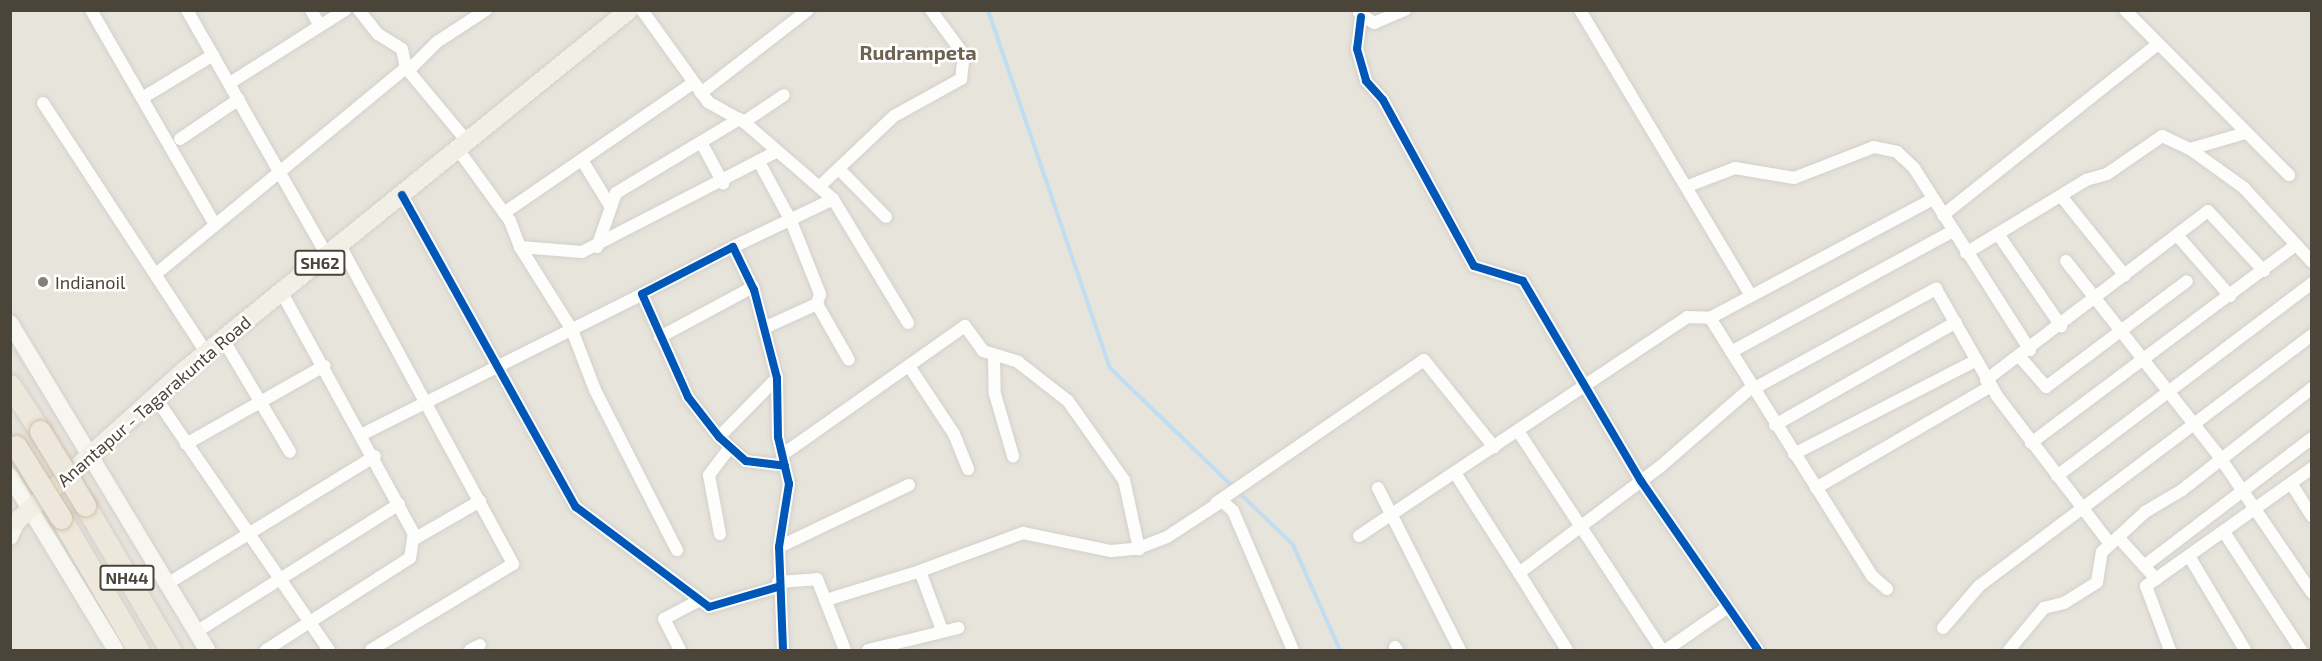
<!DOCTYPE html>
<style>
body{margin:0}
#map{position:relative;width:2322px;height:661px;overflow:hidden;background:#f4f2ee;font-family:"Exo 2",sans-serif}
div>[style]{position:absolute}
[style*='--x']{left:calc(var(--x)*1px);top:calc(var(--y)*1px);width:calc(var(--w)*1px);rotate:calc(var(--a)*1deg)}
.residential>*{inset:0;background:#e7e4dc;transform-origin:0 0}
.stream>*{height:4px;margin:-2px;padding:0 2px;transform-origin:2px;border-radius:2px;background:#c0ddf1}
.roads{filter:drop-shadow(0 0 2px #d2d0cb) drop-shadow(0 0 2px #d2d0cb)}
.street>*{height:12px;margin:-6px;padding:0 6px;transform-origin:6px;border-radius:6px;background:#fdfdfc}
.secondary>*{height:16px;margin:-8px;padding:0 8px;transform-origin:8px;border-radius:8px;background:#f7f6f1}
.primary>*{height:18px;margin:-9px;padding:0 9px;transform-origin:9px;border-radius:9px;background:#f2efe6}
.highway>*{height:21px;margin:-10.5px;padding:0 10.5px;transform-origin:10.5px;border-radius:10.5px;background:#ede8db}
.bridges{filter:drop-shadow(0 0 2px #ccbfa9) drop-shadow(0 0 2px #ccbfa9)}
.highway-bridge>*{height:21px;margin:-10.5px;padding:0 10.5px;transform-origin:10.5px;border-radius:10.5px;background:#ede8db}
.cycleway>*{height:8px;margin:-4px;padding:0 4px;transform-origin:4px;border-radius:4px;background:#0057b8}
.dots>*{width:16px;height:16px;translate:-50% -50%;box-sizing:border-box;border:3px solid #fff;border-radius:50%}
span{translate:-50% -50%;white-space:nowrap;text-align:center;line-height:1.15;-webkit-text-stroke:5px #fff;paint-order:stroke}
.shield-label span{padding:2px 4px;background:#fff;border:2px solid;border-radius:4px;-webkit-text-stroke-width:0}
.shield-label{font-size:16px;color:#4b4439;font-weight:700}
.poi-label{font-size:18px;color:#4b4439}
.left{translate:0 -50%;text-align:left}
.street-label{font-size:18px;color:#4b4439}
.neighbourhood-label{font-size:20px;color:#6e6250;font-weight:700}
.frame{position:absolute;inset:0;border:12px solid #4b4439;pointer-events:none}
</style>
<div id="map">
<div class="residential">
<i style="left:10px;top:11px;width:2301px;height:639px"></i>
</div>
<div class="stream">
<i style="--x:988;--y:10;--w:378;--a:71.2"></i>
<i style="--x:1110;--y:368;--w:255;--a:44"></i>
<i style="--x:1293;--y:545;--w:115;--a:65.9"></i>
</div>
<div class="roads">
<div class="street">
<i style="--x:91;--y:10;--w:248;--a:60"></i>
<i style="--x:187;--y:10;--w:284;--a:60.3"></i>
<i style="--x:311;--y:10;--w:18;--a:61"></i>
<i style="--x:359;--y:10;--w:31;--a:52"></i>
<i style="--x:378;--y:34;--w:28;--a:32"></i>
<i style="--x:402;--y:49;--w:19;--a:78"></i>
<i style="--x:406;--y:68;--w:94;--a:50.2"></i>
<i style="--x:642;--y:10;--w:113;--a:54.3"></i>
<i style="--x:708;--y:102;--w:41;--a:29.1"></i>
<i style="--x:744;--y:122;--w:118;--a:40.9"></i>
<i style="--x:833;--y:199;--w:145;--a:58.8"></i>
<i style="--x:1580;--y:10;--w:331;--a:59.1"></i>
<i style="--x:2125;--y:10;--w:233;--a:45.2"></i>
<i style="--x:1359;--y:13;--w:18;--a:34"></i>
<i style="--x:1374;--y:23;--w:34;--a:-23"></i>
<i style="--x:1361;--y:17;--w:32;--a:97"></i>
<i style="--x:1357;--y:49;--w:33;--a:74"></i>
<i style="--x:1366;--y:81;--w:25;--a:48"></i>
<i style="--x:1383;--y:100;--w:189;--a:61.3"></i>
<i style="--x:1474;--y:266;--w:51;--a:17"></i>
<i style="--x:1523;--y:281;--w:232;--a:59.5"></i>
<i style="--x:1641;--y:481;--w:206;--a:55.3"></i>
<i style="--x:408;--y:71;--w:41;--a:-45"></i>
<i style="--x:437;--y:42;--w:59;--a:-33.1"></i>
<i style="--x:230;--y:83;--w:136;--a:-32.4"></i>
<i style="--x:701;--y:93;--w:135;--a:-37.8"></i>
<i style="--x:144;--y:97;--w:81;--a:-31.3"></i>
<i style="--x:43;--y:103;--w:298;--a:56.8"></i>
<i style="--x:744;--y:122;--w:48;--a:-34"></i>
<i style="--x:180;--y:139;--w:71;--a:-34.1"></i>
<i style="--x:701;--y:142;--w:47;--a:61.8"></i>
<i style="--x:457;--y:148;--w:90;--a:54"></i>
<i style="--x:510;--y:221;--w:28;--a:69"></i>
<i style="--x:520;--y:247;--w:62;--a:4.6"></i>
<i style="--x:582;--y:252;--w:220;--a:-27.3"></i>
<i style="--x:2190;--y:149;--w:67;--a:35.8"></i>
<i style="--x:2244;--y:188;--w:100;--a:47.4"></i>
<i style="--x:582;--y:160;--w:52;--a:58.5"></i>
<i style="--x:759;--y:162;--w:67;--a:61.5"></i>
<i style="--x:791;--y:221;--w:79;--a:68.3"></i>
<i style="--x:820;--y:294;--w:10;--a:107"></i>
<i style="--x:839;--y:169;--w:67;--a:45.6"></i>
<i style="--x:1688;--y:186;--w:50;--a:-21"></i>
<i style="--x:1735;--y:168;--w:60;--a:9.6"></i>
<i style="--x:1794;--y:178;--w:86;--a:-21.2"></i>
<i style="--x:1874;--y:147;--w:24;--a:12"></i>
<i style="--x:1897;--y:152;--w:23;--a:43"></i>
<i style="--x:1914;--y:168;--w:216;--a:57.5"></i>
<i style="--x:819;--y:187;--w:103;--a:-43.4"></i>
<i style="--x:894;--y:116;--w:77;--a:-28.9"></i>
<i style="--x:961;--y:79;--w:24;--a:-83"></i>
<i style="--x:964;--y:55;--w:56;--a:-126.3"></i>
<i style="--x:402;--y:195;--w:357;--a:60.9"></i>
<i style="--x:576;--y:507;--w:166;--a:36.9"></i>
<i style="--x:709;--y:607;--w:72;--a:-16.2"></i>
<i style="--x:2061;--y:196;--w:102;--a:51.3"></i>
<i style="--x:504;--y:213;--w:229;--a:-34.5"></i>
<i style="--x:1943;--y:215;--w:273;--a:-38.5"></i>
<i style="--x:1998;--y:234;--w:112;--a:55.6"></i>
<i style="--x:2177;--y:235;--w:81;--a:49"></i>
<i style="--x:341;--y:247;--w:361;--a:61.5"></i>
<i style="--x:513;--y:564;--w:166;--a:148.8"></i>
<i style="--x:520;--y:247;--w:98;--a:57.9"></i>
<i style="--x:572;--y:330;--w:64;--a:69"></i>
<i style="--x:595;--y:390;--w:180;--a:62.9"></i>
<i style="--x:597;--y:247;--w:57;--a:-70.6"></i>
<i style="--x:616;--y:193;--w:144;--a:-31"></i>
<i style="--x:733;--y:247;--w:111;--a:-25.6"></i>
<i style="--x:1966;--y:253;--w:140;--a:-31.3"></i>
<i style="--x:2086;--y:180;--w:22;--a:-16"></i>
<i style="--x:2107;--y:174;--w:67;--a:-34.6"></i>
<i style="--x:2162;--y:136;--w:31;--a:25"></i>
<i style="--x:2190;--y:149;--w:57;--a:-16.2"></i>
<i style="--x:2066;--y:261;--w:251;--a:51.9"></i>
<i style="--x:2221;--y:459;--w:162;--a:55.8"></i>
<i style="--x:157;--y:273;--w:323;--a:-39.5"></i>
<i style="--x:282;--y:293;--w:279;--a:61.3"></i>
<i style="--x:416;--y:538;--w:74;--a:-30"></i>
<i style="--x:764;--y:328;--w:58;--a:-24.4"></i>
<i style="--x:817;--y:304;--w:64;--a:60.3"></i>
<i style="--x:660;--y:337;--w:106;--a:-28.3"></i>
<i style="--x:223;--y:339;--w:131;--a:59.3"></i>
<i style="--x:1731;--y:352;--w:253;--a:-28.6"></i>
<i style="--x:994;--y:355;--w:39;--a:89"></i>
<i style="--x:995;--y:394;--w:65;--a:73.8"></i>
<i style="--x:2020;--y:357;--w:40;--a:49"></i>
<i style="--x:2046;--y:387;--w:176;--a:-36.9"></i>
<i style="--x:909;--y:366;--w:82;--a:56.5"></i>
<i style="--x:954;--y:434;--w:38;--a:68"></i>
<i style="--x:1986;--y:380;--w:279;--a:-37.3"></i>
<i style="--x:2208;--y:211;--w:82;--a:47"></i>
<i style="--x:1753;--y:389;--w:209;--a:-28.7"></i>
<i style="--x:1936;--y:289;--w:123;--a:60.3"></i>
<i style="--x:1997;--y:396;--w:186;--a:52.6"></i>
<i style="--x:155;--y:397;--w:307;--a:55.5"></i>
<i style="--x:1775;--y:425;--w:208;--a:-29.6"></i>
<i style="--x:1518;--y:431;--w:262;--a:56.7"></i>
<i style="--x:363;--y:434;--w:312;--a:-26.6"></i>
<i style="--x:719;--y:437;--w:83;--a:-45.5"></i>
<i style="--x:2031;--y:443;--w:331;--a:-36.8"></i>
<i style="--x:186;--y:444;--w:159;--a:-29.5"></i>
<i style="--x:1794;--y:454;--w:203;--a:-27.2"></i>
<i style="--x:782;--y:455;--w:224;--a:-35.2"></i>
<i style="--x:965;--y:326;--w:31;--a:54"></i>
<i style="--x:983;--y:351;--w:37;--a:17"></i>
<i style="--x:1018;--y:362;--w:63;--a:38"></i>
<i style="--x:1068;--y:401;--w:97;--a:54.7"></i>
<i style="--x:1124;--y:480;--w:71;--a:77.7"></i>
<i style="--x:1455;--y:473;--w:119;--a:57.4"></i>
<i style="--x:2057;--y:476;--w:320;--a:-37.1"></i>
<i style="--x:2291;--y:483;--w:39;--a:58"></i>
<i style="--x:1378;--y:488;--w:182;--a:63.2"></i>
<i style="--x:1816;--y:488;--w:203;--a:-30.2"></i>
<i style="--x:1216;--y:503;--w:252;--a:-34.5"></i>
<i style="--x:1424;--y:360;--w:112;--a:51.2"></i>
<i style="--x:2224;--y:532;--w:141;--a:56.9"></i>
<i style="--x:720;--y:534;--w:60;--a:-100.6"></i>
<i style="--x:709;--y:475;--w:35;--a:-53"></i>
<i style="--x:1359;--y:536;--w:394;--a:-33.7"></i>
<i style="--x:1687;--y:317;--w:23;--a:2"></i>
<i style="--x:2118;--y:537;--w:57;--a:47.9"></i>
<i style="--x:779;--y:547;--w:144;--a:-25.5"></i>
<i style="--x:2189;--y:556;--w:109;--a:59.2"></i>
<i style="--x:2144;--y:566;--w:211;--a:-37.3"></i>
<i style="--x:920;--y:571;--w:110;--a:-20.3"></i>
<i style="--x:1023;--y:533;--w:90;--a:11.6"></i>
<i style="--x:1111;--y:551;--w:25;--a:-5"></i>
<i style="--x:1136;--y:549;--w:33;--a:-21"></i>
<i style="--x:1167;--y:537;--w:66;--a:-33.2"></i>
<i style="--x:1222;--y:501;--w:15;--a:42"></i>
<i style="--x:1233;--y:511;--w:151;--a:66.7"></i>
<i style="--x:778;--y:582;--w:39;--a:-4"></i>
<i style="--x:817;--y:579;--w:76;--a:68.5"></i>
<i style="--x:167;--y:584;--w:244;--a:-31.6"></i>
<i style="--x:1887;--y:589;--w:20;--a:-139"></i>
<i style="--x:1872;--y:576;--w:305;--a:-122.1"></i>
<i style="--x:1710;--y:318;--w:253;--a:-28.1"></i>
<i style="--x:826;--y:600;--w:98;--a:-17.1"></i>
<i style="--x:920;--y:571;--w:63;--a:69.6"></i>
<i style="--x:1943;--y:628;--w:55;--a:-49.4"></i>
<i style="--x:1979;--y:586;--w:417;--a:-37"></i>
<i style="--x:196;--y:632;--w:240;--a:-32.2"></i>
<i style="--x:1395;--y:647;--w:4;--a:56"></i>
<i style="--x:266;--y:650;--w:171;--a:-32.6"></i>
<i style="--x:410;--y:558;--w:24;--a:-81"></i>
<i style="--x:470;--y:650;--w:11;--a:-27"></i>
<i style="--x:680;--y:650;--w:35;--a:-117"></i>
<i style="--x:664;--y:619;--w:40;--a:-28"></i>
<i style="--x:783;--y:650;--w:103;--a:-92.2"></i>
<i style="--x:779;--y:547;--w:64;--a:-81"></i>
<i style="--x:789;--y:484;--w:48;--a:-103.2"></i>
<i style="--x:778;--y:437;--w:59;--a:-91"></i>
<i style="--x:777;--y:378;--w:91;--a:-104.6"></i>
<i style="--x:754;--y:290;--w:48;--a:-116"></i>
<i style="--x:733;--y:247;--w:102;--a:152.7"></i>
<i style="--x:642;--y:294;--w:113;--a:65.9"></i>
<i style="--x:688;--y:397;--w:51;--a:52.2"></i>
<i style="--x:719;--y:437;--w:36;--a:42"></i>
<i style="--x:746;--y:461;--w:39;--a:7"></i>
<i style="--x:868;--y:650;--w:93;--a:-13.7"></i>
<i style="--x:1567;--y:650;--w:91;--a:-121.9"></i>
<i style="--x:1519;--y:573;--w:178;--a:-37"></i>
<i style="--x:1661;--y:466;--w:121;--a:-41"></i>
<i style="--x:1666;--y:650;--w:75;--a:-34.7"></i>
<i style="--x:2009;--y:650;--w:55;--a:-50.2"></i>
<i style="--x:2044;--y:608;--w:21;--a:-14"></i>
<i style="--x:2064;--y:603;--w:39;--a:-32"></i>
<i style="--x:2097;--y:582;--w:30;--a:-81"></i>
<i style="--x:2102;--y:552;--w:59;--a:-42.9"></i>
<i style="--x:2145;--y:512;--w:43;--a:-30.7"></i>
<i style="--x:2182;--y:490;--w:165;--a:-38.1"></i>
<i style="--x:2170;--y:650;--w:68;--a:-110.6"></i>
<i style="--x:2146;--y:586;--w:204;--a:-35.4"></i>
</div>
<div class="secondary">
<i style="--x:10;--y:323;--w:382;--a:58.9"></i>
<i style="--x:10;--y:476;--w:204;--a:58.7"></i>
<i style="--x:10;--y:537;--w:17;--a:-66"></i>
</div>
<div class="primary">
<i style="--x:17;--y:521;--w:227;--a:-42"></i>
<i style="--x:186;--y:369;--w:570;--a:-39.02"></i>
</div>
<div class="highway">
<i style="--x:10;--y:385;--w:55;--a:56.9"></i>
<i style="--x:85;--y:505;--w:168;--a:59.6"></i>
<i style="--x:61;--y:518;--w:153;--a:59.7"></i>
</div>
</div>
<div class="bridges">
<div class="highway-bridge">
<i style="--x:40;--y:431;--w:87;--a:58.7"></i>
<i style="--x:16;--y:446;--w:85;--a:58"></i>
</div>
</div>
<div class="cycleway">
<i style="--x:1361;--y:17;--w:32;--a:97"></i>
<i style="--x:1357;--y:49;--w:33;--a:74"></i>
<i style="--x:1366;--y:81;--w:25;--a:48"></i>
<i style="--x:1383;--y:100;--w:189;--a:61.3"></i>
<i style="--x:1474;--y:266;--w:51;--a:17"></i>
<i style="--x:1523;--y:281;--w:232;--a:59.5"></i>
<i style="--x:1641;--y:481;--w:206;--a:55.3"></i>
<i style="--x:402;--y:195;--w:357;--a:60.9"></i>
<i style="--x:576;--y:507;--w:166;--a:36.9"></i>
<i style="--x:709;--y:607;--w:72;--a:-16.2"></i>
<i style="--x:783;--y:650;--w:103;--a:-92.2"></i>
<i style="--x:779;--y:547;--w:64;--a:-81"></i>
<i style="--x:789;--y:484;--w:48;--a:-103.2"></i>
<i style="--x:778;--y:437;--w:59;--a:-91"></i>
<i style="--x:777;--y:378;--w:91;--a:-104.6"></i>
<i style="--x:754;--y:290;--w:48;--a:-116"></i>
<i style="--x:733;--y:247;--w:102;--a:152.7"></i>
<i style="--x:642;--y:294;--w:113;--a:65.9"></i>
<i style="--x:688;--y:397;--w:51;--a:52.2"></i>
<i style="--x:719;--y:437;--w:36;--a:42"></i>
<i style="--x:746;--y:461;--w:39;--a:7"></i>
</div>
<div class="dots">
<i style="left:43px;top:282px;background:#868178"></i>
</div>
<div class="shield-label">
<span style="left:320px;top:263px">SH62</span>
<span style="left:127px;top:578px">NH44</span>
</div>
<div class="poi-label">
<span class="left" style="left:55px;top:282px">Indianoil</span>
</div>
<div class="street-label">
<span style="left:154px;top:401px;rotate:-41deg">Anantapur - Tagarakunta Road</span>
</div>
<div class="neighbourhood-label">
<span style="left:918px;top:52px">Rudrampeta</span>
</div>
<div class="frame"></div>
</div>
